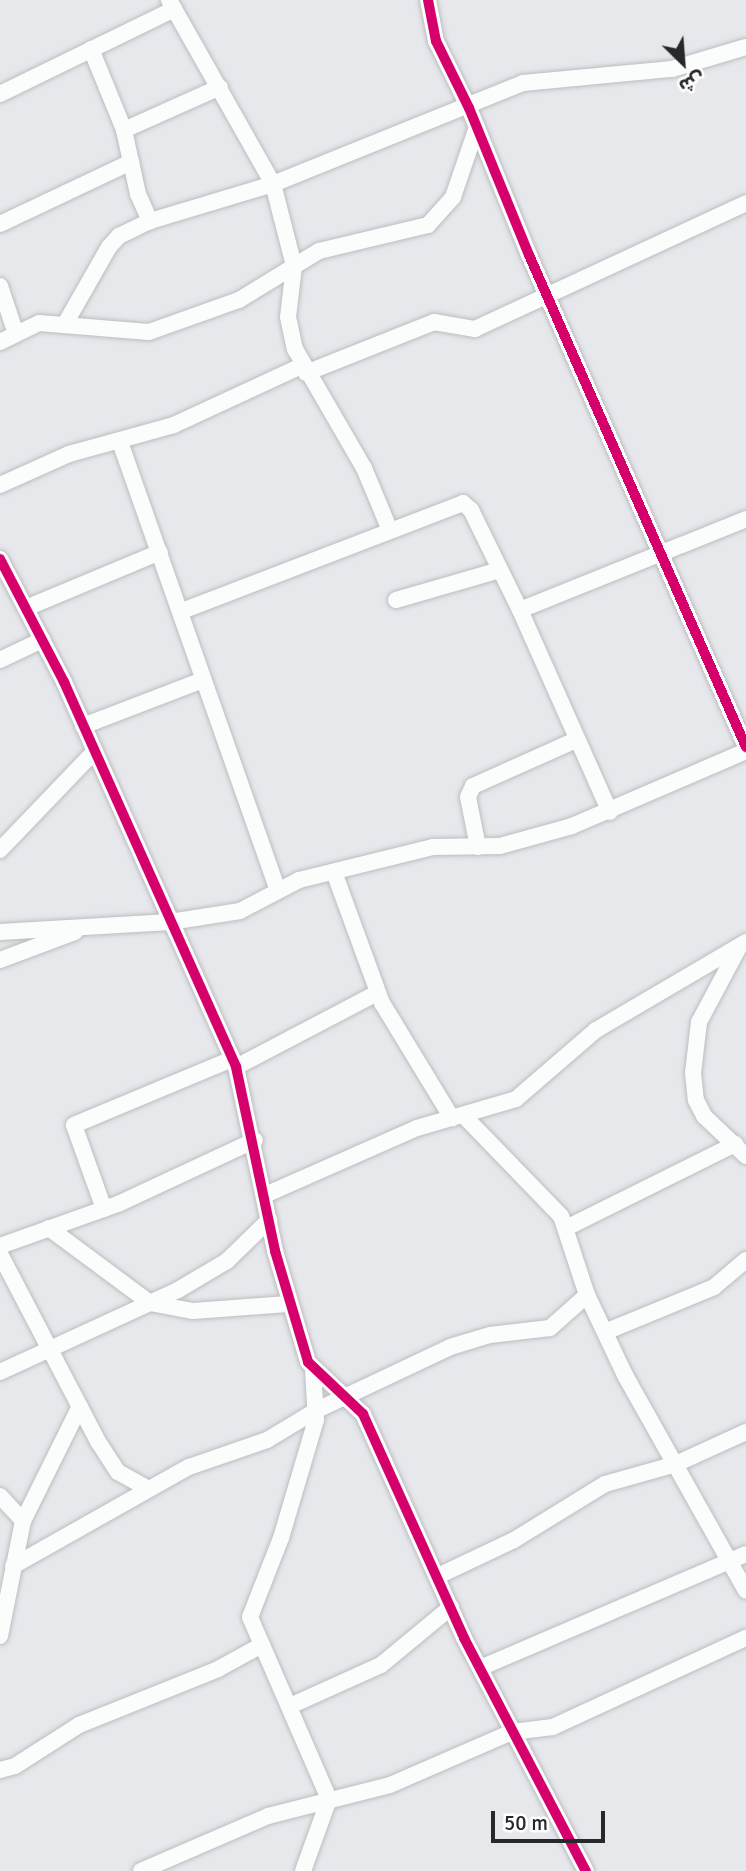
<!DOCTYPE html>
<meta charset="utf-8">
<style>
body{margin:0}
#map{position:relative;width:746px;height:1871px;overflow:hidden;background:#e7e8ec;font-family:Signika,"Noto Sans Arabic",sans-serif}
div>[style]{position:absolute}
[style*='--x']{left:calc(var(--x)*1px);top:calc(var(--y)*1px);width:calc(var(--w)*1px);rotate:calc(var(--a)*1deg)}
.roads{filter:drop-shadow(0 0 2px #bdbdc0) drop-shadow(0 0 2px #bdbdc0)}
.minor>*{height:16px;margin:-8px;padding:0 8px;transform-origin:8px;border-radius:8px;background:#fbfcfc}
.cycleway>*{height:10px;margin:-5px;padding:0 5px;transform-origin:5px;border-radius:5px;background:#d6006c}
span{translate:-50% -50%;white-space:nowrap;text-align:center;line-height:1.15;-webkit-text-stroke:7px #fff;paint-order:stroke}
.north{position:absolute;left:648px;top:28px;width:70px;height:70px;-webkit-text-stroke:5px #fff;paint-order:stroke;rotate:155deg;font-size:19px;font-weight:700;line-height:28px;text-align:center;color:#27282a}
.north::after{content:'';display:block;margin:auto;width:24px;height:32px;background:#27282a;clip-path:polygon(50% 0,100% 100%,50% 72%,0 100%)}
.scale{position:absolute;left:491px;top:1811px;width:114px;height:32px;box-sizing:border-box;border:4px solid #27282a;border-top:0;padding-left:9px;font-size:21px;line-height:24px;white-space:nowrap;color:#27282a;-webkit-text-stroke:5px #fff;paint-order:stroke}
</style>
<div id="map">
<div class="roads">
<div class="minor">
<i style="--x:169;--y:0;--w:211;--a:60.5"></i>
<i style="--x:273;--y:184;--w:85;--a:75.6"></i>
<i style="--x:294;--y:266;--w:51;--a:96.7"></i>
<i style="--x:288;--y:317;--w:33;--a:78"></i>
<i style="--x:295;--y:349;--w:138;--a:59.9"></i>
<i style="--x:364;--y:468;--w:65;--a:67.4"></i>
<i style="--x:428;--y:0;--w:42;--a:79"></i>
<i style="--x:436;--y:41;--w:75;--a:63.8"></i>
<i style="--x:469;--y:108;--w:159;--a:67.8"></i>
<i style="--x:529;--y:255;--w:538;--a:66.2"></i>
<i style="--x:91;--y:49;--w:87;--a:67.8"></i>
<i style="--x:124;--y:130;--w:66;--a:77.7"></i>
<i style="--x:138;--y:194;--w:30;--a:66"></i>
<i style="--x:0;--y:94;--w:194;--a:-26"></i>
<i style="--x:124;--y:130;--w:105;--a:-24.1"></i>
<i style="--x:0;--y:224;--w:145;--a:-25.3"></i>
<i style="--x:0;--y:286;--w:47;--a:71.6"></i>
<i style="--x:65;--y:324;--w:89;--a:-60.3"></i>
<i style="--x:109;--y:247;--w:15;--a:-48"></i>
<i style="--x:119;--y:236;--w:34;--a:-26"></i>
<i style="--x:150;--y:221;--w:128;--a:-16.7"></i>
<i style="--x:273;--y:184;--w:270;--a:-22"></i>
<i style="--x:523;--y:83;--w:150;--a:-5.4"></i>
<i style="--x:672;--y:69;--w:77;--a:-16.6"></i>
<i style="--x:0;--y:342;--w:43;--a:-26"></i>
<i style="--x:39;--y:323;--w:110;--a:4.7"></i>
<i style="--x:149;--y:332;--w:96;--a:-19.6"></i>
<i style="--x:239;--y:300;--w:94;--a:-31.5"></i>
<i style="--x:319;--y:251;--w:112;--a:-13.4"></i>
<i style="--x:428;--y:225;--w:38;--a:-48"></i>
<i style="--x:453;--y:197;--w:74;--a:-71.1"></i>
<i style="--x:306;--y:373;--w:138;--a:-21.7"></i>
<i style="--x:434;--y:322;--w:42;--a:9.7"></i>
<i style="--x:475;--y:329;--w:299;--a:-24.9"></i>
<i style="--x:120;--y:442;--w:475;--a:70.6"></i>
<i style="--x:0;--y:485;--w:76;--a:-24.2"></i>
<i style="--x:69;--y:454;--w:109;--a:-15.4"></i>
<i style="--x:174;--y:425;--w:140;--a:-24.9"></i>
<i style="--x:0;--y:559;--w:139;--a:62.5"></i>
<i style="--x:64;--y:682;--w:422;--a:65.9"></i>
<i style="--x:236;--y:1067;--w:188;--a:78"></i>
<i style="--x:275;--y:1251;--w:116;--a:73.4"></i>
<i style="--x:308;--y:1362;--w:76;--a:43.4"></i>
<i style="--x:363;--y:1414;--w:246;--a:65.7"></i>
<i style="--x:464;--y:1638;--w:263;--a:62.4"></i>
<i style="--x:396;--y:600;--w:108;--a:-16.1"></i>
<i style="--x:26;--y:608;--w:145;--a:-22.7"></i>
<i style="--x:520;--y:610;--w:244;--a:-21.9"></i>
<i style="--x:182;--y:611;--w:301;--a:-21"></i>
<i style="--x:463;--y:503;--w:11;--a:41"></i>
<i style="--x:471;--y:510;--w:111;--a:63.9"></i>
<i style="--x:520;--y:610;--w:221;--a:66"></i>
<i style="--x:0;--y:660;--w:47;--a:-25.5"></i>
<i style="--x:83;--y:726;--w:129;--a:-21"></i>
<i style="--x:478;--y:847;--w:51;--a:-101.3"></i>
<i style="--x:468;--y:797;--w:12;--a:-66"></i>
<i style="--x:473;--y:786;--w:113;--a:-24.1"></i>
<i style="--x:0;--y:850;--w:136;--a:-46.2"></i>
<i style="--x:334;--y:872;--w:140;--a:69.9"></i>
<i style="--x:382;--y:1003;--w:135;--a:58.7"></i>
<i style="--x:0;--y:932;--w:170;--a:-3.4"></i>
<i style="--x:170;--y:922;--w:71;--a:-8.9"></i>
<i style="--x:240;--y:911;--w:67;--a:-27.7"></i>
<i style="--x:299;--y:880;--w:138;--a:-13.8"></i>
<i style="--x:433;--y:847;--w:67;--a:-0.9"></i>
<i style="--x:500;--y:846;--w:75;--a:-15.5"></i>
<i style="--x:572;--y:826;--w:189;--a:-23.3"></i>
<i style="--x:738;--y:949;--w:83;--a:118.1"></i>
<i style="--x:699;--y:1022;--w:51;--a:96.7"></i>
<i style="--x:693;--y:1073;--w:27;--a:84"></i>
<i style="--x:696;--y:1100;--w:18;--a:63"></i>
<i style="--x:704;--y:1116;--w:58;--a:43.6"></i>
<i style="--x:0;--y:960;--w:80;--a:-20.5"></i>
<i style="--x:236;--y:1067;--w:159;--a:-27.7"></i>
<i style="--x:464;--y:1116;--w:139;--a:45.9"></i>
<i style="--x:561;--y:1216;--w:83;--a:71.8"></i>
<i style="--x:587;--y:1295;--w:91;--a:64.6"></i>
<i style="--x:626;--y:1377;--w:245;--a:60.7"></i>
<i style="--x:265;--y:1195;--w:166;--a:-23.8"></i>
<i style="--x:417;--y:1128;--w:103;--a:-16.3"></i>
<i style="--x:516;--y:1099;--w:106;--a:-40.8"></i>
<i style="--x:596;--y:1030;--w:174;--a:-30.4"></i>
<i style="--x:104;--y:1209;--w:89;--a:-109.7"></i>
<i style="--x:74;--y:1125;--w:171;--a:-22.7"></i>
<i style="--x:49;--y:1228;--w:126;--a:36.6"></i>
<i style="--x:150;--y:1303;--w:44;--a:10.5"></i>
<i style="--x:193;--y:1311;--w:95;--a:-4.2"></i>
<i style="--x:566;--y:1228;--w:189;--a:-26.4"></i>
<i style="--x:0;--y:1246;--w:125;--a:-19.6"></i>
<i style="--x:118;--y:1204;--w:151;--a:-25"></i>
<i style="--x:0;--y:1254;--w:213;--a:62.4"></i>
<i style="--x:99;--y:1443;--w:35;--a:57"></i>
<i style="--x:118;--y:1472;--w:35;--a:29"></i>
<i style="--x:605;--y:1332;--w:118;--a:-22.4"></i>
<i style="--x:714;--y:1287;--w:42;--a:-40.2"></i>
<i style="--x:0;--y:1372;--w:196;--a:-24.7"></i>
<i style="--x:178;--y:1290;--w:57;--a:-30.6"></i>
<i style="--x:227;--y:1261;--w:59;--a:-44.3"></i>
<i style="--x:0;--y:1496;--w:34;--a:47"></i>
<i style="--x:13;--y:1566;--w:202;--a:-29.4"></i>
<i style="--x:189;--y:1467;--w:83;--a:-19.1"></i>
<i style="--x:267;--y:1440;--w:58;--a:-31"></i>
<i style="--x:317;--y:1410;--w:147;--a:-25.3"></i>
<i style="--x:450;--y:1347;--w:42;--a:-16.7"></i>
<i style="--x:490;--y:1335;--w:60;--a:-6.7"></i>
<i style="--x:550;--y:1328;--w:50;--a:-41.7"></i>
<i style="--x:438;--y:1576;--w:84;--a:-25.3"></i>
<i style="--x:514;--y:1540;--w:107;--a:-31.6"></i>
<i style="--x:605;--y:1484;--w:74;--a:-15.7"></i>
<i style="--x:676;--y:1464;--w:77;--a:-24.6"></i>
<i style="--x:0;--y:1636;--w:117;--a:-78.7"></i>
<i style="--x:23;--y:1521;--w:128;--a:-63.6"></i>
<i style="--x:480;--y:1668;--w:289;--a:-23.2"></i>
<i style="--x:290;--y:1706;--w:100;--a:-24.3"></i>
<i style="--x:381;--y:1665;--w:91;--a:-39.6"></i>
<i style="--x:0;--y:1770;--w:16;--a:-15"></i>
<i style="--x:15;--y:1766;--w:76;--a:-32.6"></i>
<i style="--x:79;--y:1725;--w:150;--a:-21.9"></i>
<i style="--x:218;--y:1669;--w:50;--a:-28.6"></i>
<i style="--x:141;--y:1871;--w:138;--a:-23.4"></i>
<i style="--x:268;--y:1816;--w:126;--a:-14.3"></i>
<i style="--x:390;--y:1785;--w:133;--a:-23.5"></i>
<i style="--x:512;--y:1732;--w:41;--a:-7"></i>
<i style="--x:553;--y:1727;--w:213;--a:-24.8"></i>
<i style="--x:303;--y:1871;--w:77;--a:-70.1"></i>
<i style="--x:329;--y:1799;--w:198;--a:-113.5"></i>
<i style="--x:250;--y:1617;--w:85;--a:-68.6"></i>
<i style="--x:281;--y:1538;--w:123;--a:-73.5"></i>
<i style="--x:316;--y:1420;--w:50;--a:-93.4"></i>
</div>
</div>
<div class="cycleway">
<i style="--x:428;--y:0;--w:42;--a:79"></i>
<i style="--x:436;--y:41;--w:75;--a:63.8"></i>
<i style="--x:469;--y:108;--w:159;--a:67.8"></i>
<i style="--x:529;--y:255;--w:538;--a:66.2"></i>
<i style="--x:0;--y:559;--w:139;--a:62.5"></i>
<i style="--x:64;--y:682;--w:422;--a:65.9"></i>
<i style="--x:236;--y:1067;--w:188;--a:78"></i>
<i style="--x:275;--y:1251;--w:116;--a:73.4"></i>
<i style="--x:308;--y:1362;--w:76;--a:43.4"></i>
<i style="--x:363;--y:1414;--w:246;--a:65.7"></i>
<i style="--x:464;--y:1638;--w:263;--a:62.4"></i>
</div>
<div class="north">ش</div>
<div class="scale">50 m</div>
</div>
